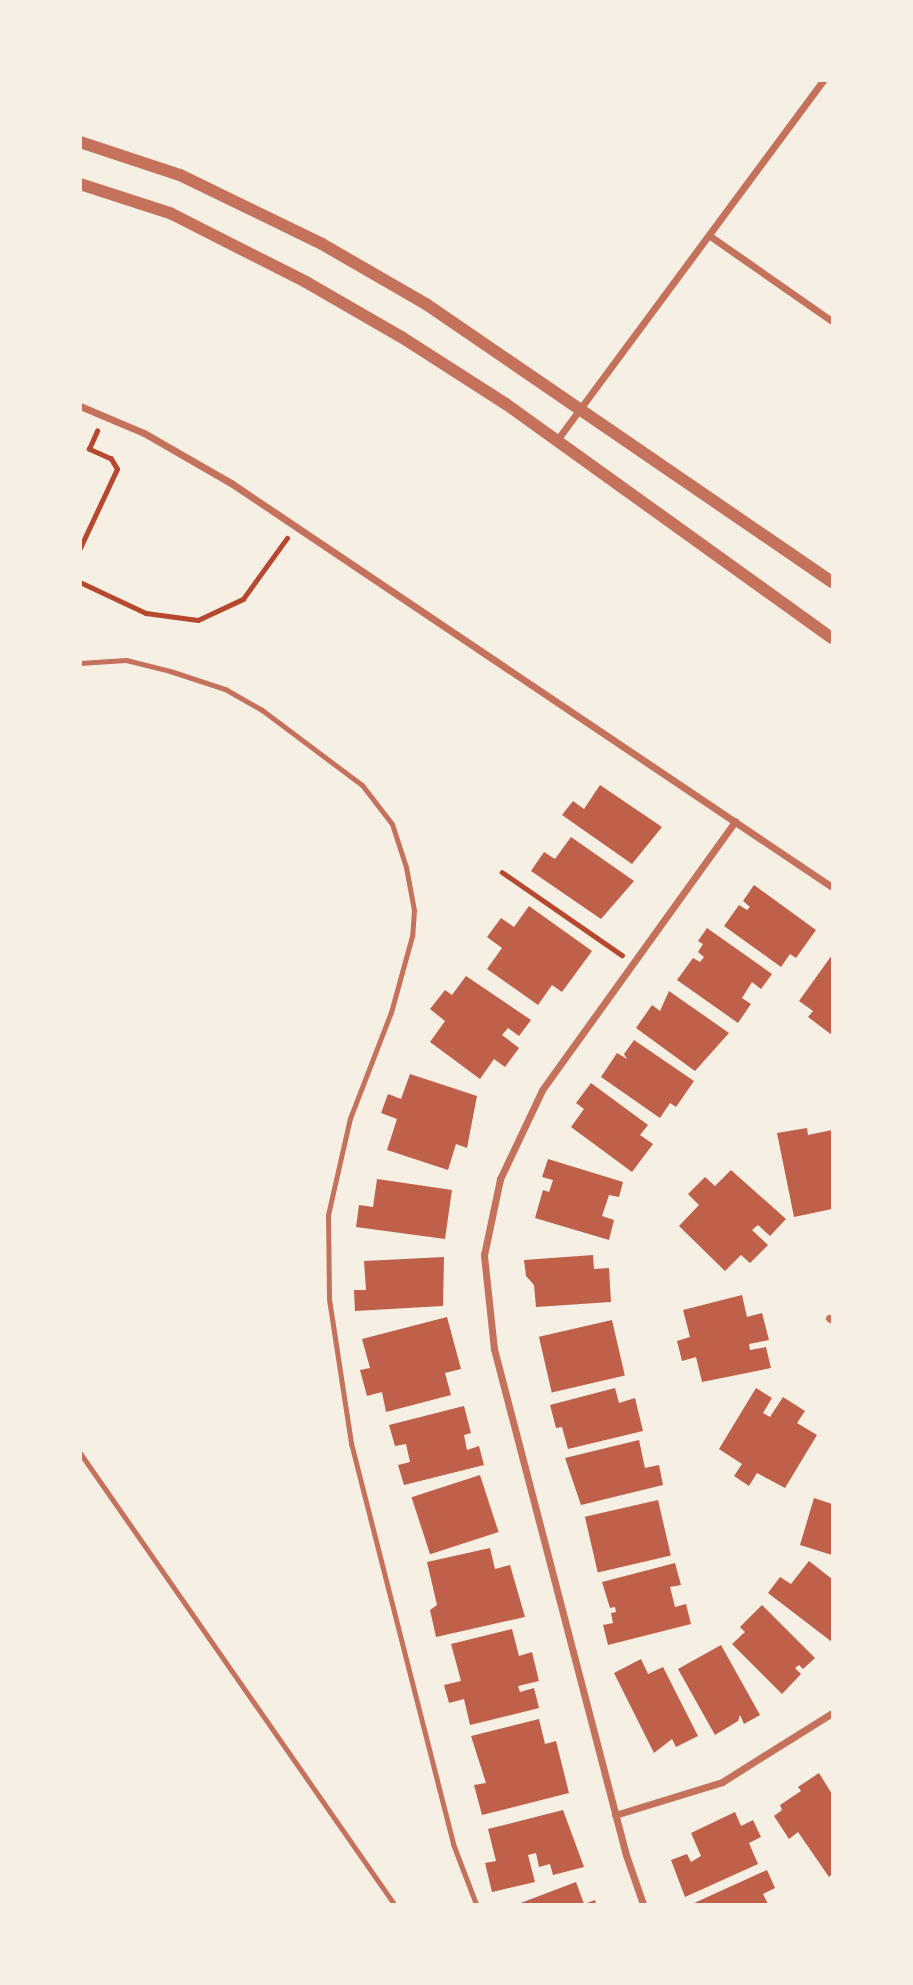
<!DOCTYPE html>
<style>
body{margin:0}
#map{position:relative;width:913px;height:1985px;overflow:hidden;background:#f6efe4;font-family:"Source Serif 4",serif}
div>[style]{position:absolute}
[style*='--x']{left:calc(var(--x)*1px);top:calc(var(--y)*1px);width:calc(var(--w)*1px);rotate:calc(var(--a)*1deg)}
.building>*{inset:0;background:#bf614a;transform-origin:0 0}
.path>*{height:4.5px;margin:-2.25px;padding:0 2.25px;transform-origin:2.25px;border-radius:2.25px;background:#b5482f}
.service>*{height:5px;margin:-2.5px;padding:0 2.5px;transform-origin:2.5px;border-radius:2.5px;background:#c5725c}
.minor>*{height:7px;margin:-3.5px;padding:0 3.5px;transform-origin:3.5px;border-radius:3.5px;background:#c5725c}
.tertiary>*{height:12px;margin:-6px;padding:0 6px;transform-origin:6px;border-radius:6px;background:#c5725c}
span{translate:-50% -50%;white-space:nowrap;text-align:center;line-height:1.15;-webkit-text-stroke:6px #f6efe4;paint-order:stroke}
.frame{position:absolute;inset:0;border:82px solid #f6efe4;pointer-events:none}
</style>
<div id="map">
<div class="building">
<i style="clip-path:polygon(600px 785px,662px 827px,632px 864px,562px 815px,573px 801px,584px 809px)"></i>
<i style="clip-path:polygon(571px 837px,634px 881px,601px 919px,531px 871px,544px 852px,555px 859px)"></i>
<i style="clip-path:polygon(754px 885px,816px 930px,796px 958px,790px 954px,781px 967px,724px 926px,739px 905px,747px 910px,750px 907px,743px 901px)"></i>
<i style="clip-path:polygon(529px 906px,592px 951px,562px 992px,552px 985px,538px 1005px,487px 969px,502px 948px,487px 937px,501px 918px,514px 927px)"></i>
<i style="clip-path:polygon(707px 928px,772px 974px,761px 989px,752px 982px,742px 998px,751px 1004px,738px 1023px,677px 980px,693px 958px,700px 962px,704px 957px,698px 952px,703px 944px,698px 941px)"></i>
<i style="clip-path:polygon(832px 955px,832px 1035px,808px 1017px,813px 1011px,799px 1001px)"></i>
<i style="clip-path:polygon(466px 976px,531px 1020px,519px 1036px,508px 1028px,502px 1035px,519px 1048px,505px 1067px,494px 1059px,480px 1079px,430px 1042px,445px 1021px,430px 1009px,445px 990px,452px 995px)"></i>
<i style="clip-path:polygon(669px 991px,729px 1033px,695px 1071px,636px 1028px,652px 1005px,660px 1011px)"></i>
<i style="clip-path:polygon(634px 1040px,694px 1081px,676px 1107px,670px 1103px,660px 1118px,601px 1077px,617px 1053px,627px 1059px,624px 1054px)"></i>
<i style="clip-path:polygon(410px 1074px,477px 1096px,467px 1148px,456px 1144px,448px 1170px,387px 1150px,397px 1119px,381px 1113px,388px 1094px,401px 1099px)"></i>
<i style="clip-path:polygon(591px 1083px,648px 1125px,640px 1135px,653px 1144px,632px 1172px,571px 1127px,584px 1109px,576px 1103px)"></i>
<i style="clip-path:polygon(807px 1128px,808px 1135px,832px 1130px,832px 1209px,794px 1217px,777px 1133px)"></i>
<i style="clip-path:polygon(548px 1159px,623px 1182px,619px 1197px,609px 1195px,602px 1216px,614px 1220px,609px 1240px,535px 1218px,543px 1190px,549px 1192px,553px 1180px,542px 1177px)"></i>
<i style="clip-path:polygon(731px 1170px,786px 1219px,770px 1236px,758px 1225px,752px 1230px,768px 1245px,750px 1263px,741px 1255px,725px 1271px,679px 1226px,699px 1205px,688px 1194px,705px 1177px,715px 1186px)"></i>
<i style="clip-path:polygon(377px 1179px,452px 1190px,445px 1239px,356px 1227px,359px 1205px,373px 1207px)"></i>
<i style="clip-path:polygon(593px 1255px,594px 1269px,609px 1268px,611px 1302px,536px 1307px,534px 1285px,526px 1276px,524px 1260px)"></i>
<i style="clip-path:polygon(444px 1257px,443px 1306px,355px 1311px,354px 1290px,366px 1290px,364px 1261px)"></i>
<i style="clip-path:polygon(742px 1295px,747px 1317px,762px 1313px,769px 1340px,749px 1344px,750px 1350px,766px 1347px,771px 1368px,702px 1382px,696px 1357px,682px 1361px,677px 1341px,690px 1337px,683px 1310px)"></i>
<i style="clip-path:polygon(447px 1317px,461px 1369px,445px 1373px,451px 1395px,386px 1412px,382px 1392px,367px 1396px,360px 1370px,370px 1368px,362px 1339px)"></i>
<i style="left:612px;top:1320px;width:57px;height:75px;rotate:77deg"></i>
<i style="clip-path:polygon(615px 1388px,619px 1403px,635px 1398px,643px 1431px,568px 1449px,562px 1427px,556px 1428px,550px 1405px)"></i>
<i style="clip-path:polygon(756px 1388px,772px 1398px,763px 1413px,770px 1417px,783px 1397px,805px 1411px,797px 1423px,817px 1435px,785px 1488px,757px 1473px,749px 1486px,734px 1476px,742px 1464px,719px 1449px)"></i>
<i style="clip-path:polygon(464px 1406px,471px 1433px,464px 1435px,467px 1450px,479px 1446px,484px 1465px,404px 1485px,398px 1465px,410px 1462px,406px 1444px,395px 1446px,389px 1425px)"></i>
<i style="clip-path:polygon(639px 1440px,645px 1468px,659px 1465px,663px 1485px,581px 1505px,565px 1458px)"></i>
<i style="left:480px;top:1475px;width:60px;height:72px;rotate:72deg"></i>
<i style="clip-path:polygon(814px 1498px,832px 1504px,832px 1555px,800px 1545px)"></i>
<i style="left:658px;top:1500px;width:57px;height:75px;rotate:77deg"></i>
<i style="clip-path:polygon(490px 1548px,495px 1569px,510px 1565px,525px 1617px,436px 1637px,430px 1610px,437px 1605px,427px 1562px)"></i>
<i style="clip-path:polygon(809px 1561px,832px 1579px,832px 1642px,768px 1593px,780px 1577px,791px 1584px)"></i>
<i style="clip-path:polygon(675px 1563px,681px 1585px,670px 1587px,675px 1607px,686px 1604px,691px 1624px,608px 1645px,603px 1625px,613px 1623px,611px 1613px,616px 1612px,615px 1607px,610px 1608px,602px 1582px)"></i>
<i style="clip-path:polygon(762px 1605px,815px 1658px,803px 1669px,799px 1665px,795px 1668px,801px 1674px,782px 1694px,732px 1644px,745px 1632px,740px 1627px)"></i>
<i style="clip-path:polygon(512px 1629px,519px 1656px,532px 1652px,539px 1681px,518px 1686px,520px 1692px,534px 1688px,539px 1708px,470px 1725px,464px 1699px,449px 1703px,444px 1685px,461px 1681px,451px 1644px)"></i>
<i style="clip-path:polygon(721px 1645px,760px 1715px,744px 1724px,740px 1715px,738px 1721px,715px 1735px,678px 1669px)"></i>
<i style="clip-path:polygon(641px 1659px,648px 1674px,663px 1667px,698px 1736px,676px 1747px,672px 1739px,654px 1753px,614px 1673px)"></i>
<i style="clip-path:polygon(539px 1719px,545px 1744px,556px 1741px,569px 1793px,482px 1815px,474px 1785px,486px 1783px,471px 1736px)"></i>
<i style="clip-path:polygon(819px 1773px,832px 1794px,832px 1874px,829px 1877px,798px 1832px,789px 1839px,774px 1816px,782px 1810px,780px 1805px,801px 1791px,798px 1787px)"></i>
<i style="clip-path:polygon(563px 1810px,584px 1867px,553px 1875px,550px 1864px,539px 1867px,536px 1853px,528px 1855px,535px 1882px,492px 1892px,485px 1863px,496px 1861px,488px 1829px)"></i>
<i style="clip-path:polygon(735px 1812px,741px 1826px,753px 1820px,761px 1837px,749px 1843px,758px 1864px,685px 1897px,671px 1860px,687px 1854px,691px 1862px,701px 1856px,691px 1833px)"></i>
<i style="clip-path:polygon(767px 1870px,775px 1888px,763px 1894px,768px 1904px,692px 1904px)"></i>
<i style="clip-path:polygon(576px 1882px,584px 1904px,595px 1900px,596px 1904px,518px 1904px)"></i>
</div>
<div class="path">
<i style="--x:80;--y:548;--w:87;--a:-64.9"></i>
<i style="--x:117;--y:469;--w:12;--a:-121"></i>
<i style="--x:111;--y:459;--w:24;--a:-156"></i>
<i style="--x:89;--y:449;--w:20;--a:-66"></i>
<i style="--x:80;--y:582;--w:73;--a:25.2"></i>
<i style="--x:146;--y:613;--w:52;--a:7.7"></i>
<i style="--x:198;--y:620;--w:50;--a:-25"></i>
<i style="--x:243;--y:599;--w:75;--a:-54.2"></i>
<i style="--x:502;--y:872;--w:146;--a:34.7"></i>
</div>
<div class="service">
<i style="--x:80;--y:663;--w:46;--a:-3.7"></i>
<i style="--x:126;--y:660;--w:45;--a:14"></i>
<i style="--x:170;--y:671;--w:58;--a:18.1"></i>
<i style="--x:225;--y:689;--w:43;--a:29.6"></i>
<i style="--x:262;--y:710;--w:125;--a:36.9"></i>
<i style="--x:362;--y:785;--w:49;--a:52.4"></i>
<i style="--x:392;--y:824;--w:45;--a:72"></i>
<i style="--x:406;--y:867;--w:44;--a:79.5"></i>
<i style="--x:414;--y:910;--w:26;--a:94"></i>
<i style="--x:412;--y:936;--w:79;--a:105.4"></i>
<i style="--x:391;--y:1012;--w:114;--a:111.1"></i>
<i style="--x:350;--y:1118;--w:99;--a:102.8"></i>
<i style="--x:328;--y:1215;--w:84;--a:89.3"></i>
<i style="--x:329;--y:1299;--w:146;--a:81.3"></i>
<i style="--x:351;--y:1443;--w:414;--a:75.7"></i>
<i style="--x:453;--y:1844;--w:64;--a:69"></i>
<i style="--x:80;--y:1453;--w:550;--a:55.15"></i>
</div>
<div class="minor">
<i style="--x:710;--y:236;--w:149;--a:34.9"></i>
<i style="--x:80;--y:406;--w:69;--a:22.9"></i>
<i style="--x:144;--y:433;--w:100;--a:29.9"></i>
<i style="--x:231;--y:483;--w:724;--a:33.91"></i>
<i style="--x:557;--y:440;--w:448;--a:-53.5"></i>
<i style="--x:829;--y:1318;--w:4;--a:34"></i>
<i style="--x:615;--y:1815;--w:112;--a:-17.1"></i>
<i style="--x:722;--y:1782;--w:130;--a:-32.1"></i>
<i style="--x:643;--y:1904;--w:52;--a:-109.1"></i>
<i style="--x:626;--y:1855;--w:523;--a:-104.62"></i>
<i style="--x:494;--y:1349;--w:95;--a:-96.1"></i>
<i style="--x:484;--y:1255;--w:78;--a:-78.1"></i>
<i style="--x:500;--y:1179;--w:98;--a:-64.7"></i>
<i style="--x:542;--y:1090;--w:331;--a:-54.3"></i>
</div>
<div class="tertiary">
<i style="--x:80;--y:142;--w:105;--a:18.3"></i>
<i style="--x:180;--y:175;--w:158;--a:25.9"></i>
<i style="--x:322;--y:244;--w:120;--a:30"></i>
<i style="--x:426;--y:304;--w:492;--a:34.4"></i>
<i style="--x:80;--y:184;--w:95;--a:17.9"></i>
<i style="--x:170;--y:213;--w:153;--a:26.9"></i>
<i style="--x:306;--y:282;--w:112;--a:30"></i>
<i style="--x:403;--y:338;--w:122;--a:32.7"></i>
<i style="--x:506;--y:404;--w:401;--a:35.7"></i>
</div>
<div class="frame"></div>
</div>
